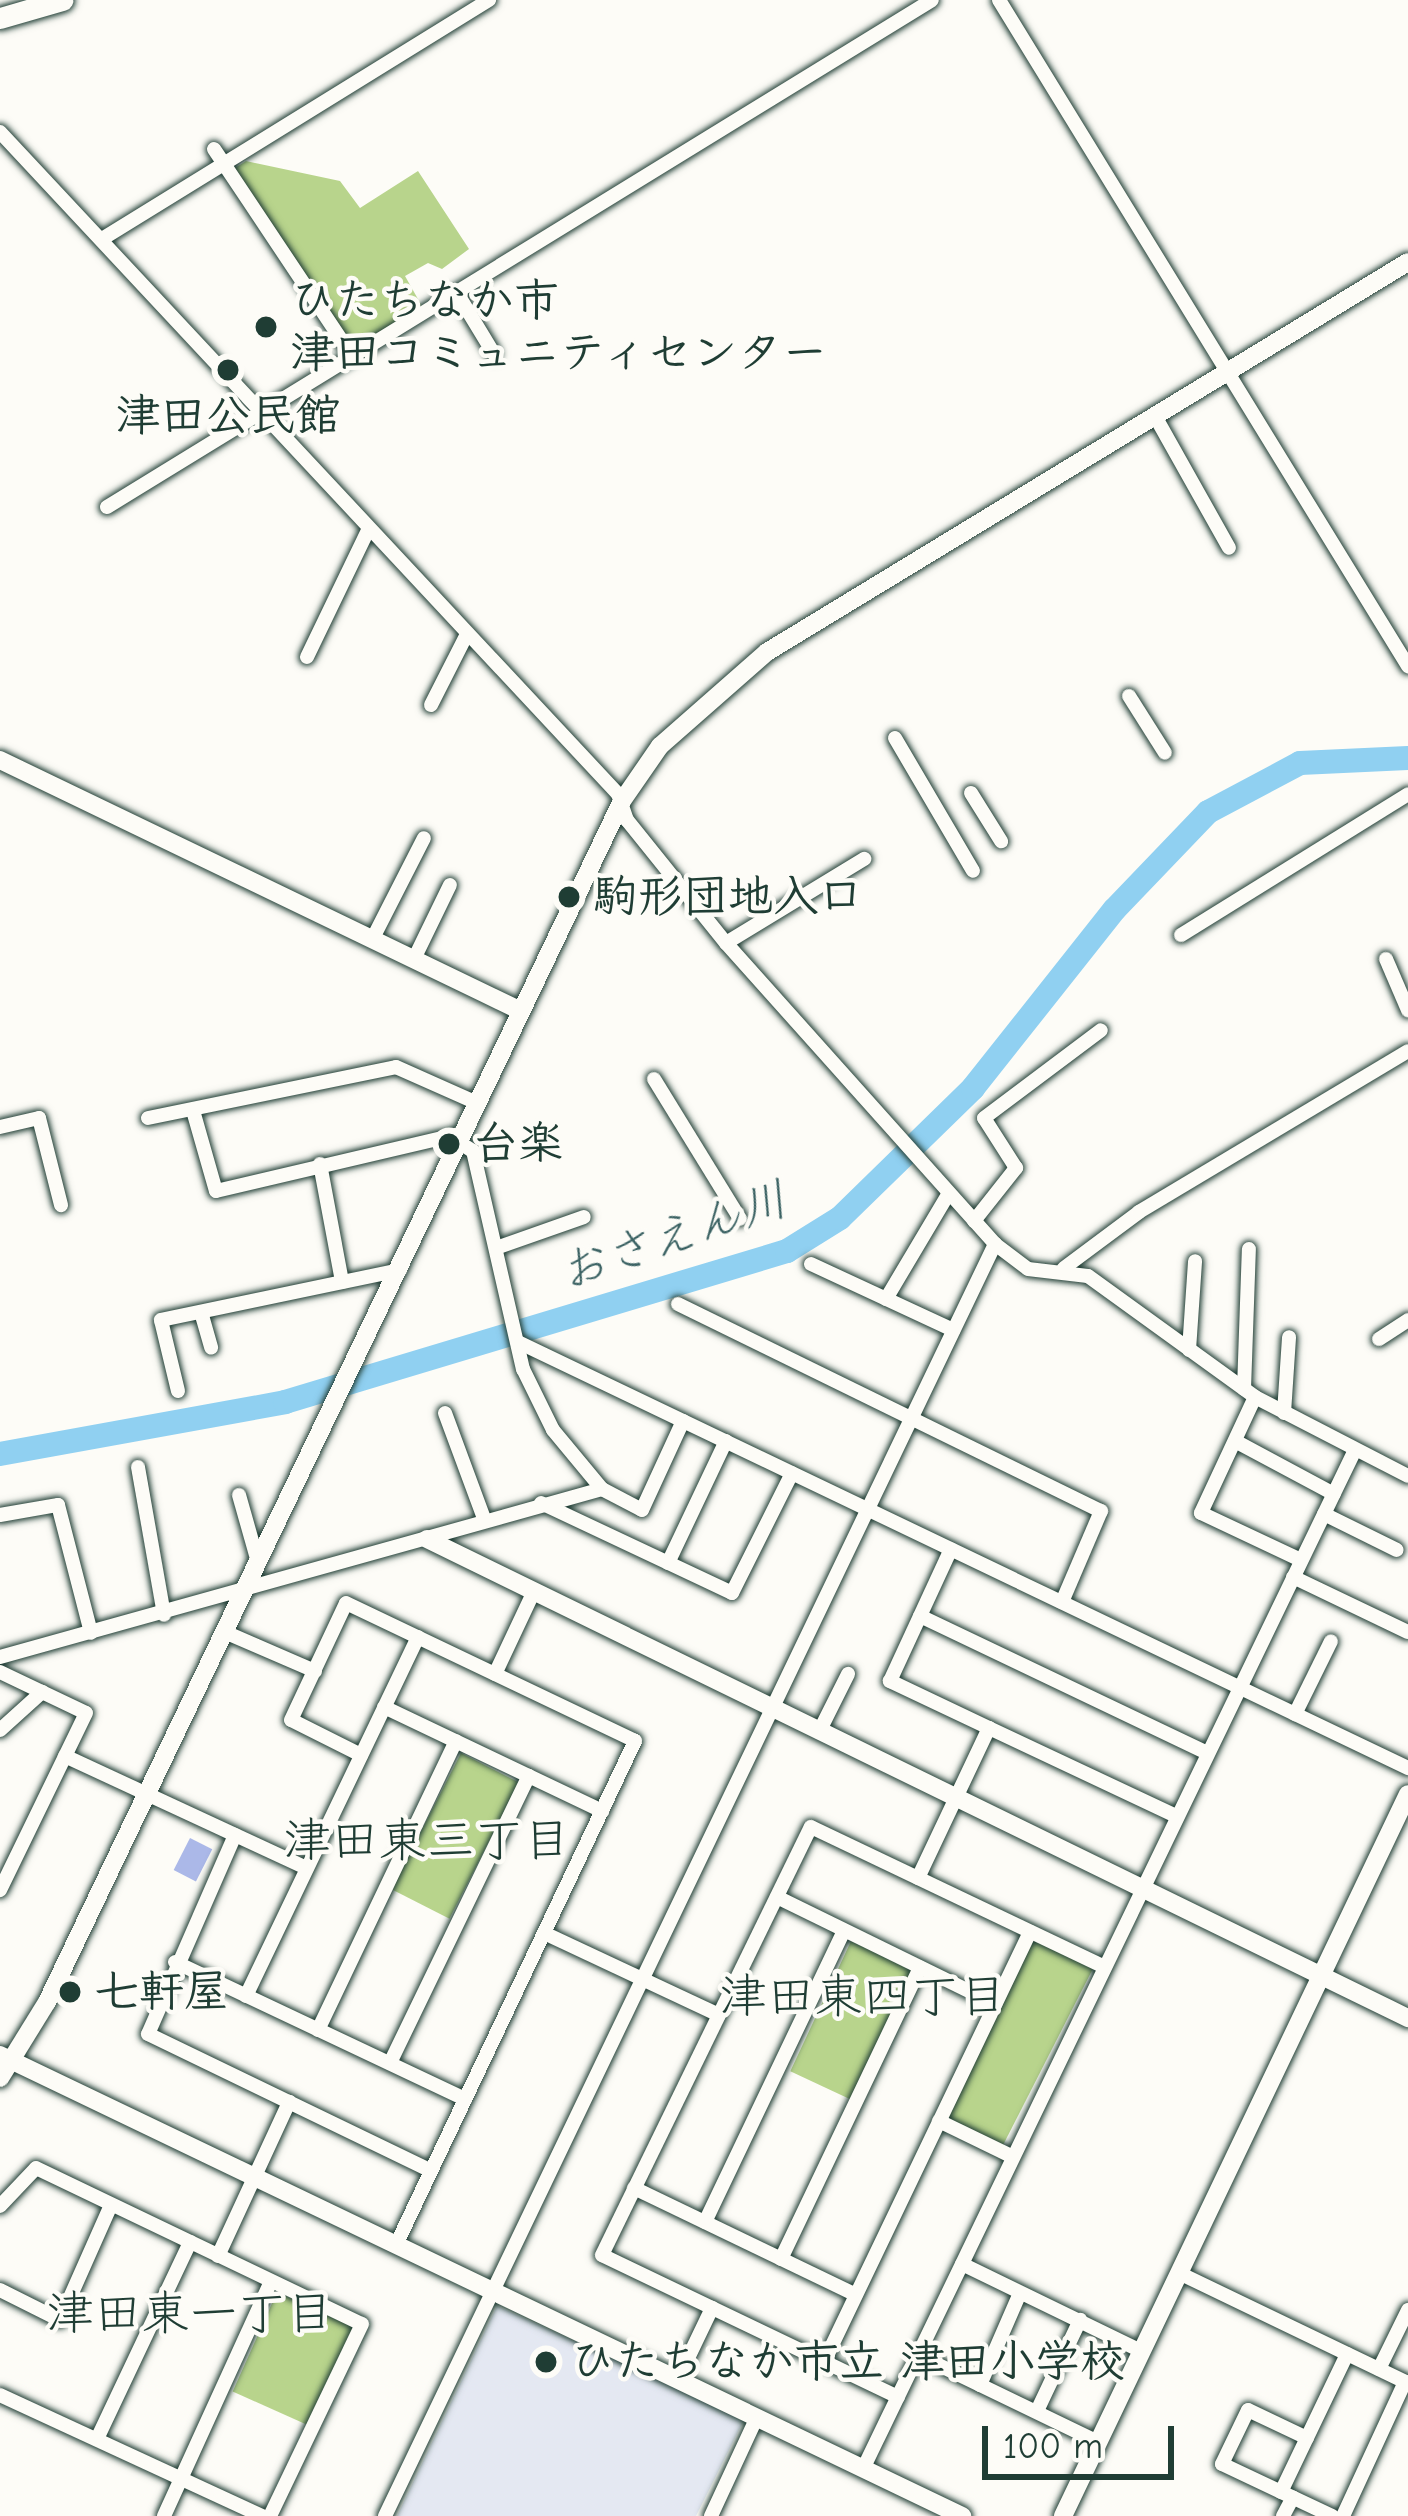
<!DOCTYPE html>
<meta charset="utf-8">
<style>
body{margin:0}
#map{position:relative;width:1408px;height:2516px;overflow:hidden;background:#fdfcf7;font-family:"Comic Neue","Klee One",sans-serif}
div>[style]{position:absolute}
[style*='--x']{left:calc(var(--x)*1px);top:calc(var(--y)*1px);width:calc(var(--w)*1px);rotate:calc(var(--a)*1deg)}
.built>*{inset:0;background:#e4e8f2}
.green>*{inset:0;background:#b8d48c;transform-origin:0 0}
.river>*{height:24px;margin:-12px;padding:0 12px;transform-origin:12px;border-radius:12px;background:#90d0f1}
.building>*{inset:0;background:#abb8e8;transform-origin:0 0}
.roads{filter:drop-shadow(0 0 3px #1f3d34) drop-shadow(0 0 3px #1f3d34)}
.minor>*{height:14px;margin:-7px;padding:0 7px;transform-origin:7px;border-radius:7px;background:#fdfcf7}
.tertiary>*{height:18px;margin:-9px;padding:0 9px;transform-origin:9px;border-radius:9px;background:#fdfcf7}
.primary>*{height:21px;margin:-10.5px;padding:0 10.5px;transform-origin:10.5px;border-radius:10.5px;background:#fdfcf7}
.dots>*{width:33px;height:33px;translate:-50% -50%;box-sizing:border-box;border:6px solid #fdfcf7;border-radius:50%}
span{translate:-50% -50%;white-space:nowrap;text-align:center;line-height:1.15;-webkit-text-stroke:9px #fdfcf7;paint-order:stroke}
.poi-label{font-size:45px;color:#1f3d34;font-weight:700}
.left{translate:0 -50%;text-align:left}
.water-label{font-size:48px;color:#3b6263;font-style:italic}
.neighbourhood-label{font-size:48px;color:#1f3d34}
.scale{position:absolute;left:982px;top:2426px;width:192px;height:54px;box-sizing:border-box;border:6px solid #1f3d34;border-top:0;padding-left:15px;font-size:36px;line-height:42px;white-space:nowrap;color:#1f3d34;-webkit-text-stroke:9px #fdfcf7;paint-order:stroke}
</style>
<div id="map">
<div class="built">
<i style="clip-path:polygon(497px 2306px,745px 2418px,696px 2516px,397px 2516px)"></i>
</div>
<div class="green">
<i style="clip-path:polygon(246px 161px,340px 181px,360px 208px,418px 171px,469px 249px,442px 269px,428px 263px,405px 276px,423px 308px,356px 352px,232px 170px)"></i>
<i style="left:461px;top:1753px;width:65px;height:153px;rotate:27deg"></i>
<i style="left:1035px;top:1937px;width:66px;height:201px;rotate:27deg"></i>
<i style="left:852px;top:1939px;width:69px;height:146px;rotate:25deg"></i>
<i style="left:277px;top:2292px;width:85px;height:109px;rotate:24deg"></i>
</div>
<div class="river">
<i style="--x:0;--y:1454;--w:290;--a:-10.3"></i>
<i style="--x:285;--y:1402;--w:524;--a:-16.74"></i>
<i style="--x:787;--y:1251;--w:62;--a:-31.9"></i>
<i style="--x:840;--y:1218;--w:186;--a:-44.3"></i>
<i style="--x:973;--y:1088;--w:228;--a:-51.6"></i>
<i style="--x:1115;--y:909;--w:134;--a:-46.2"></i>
<i style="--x:1208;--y:812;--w:104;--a:-28"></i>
<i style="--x:1300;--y:763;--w:108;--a:-2.7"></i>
</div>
<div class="building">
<i style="left:190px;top:1838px;width:25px;height:36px;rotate:27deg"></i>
</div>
<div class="roads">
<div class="minor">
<i style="--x:999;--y:0;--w:782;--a:58.45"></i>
<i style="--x:0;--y:132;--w:906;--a:46.97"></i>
<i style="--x:618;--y:794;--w:28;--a:71"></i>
<i style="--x:627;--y:820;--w:158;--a:51.2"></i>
<i style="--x:726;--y:943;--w:404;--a:48.2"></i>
<i style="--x:995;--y:1244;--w:41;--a:37.1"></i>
<i style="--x:1028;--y:1269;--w:60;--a:6.7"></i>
<i style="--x:1088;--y:1276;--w:206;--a:35.9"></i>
<i style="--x:1255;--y:1397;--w:172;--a:27.3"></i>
<i style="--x:214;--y:149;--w:249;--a:56.3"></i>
<i style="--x:102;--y:239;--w:455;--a:-31.7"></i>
<i style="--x:457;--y:293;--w:71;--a:58.8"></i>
<i style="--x:1155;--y:416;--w:151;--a:60.7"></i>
<i style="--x:107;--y:507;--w:968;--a:-31.57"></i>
<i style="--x:307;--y:657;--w:141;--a:-64.3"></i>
<i style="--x:1129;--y:696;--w:67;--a:57.7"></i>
<i style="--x:431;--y:705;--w:80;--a:-63.1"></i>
<i style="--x:895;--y:738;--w:154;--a:59.6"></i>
<i style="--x:971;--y:793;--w:57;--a:58"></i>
<i style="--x:1181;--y:935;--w:267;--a:-31.8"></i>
<i style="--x:373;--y:938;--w:112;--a:-63"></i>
<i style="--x:726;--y:943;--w:162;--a:-31.3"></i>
<i style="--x:415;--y:957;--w:80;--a:-64.1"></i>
<i style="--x:1386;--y:959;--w:56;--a:66.7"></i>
<i style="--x:654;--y:1079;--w:164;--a:58.4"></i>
<i style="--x:194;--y:1114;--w:80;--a:74.1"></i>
<i style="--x:216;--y:1191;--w:255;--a:-13.2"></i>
<i style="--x:148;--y:1118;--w:253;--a:-11.6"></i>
<i style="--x:396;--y:1067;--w:89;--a:24"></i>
<i style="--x:0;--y:1127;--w:40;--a:-13"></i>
<i style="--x:39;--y:1118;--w:90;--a:75.8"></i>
<i style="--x:460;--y:1143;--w:15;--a:32"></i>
<i style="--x:473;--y:1151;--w:224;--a:77.1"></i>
<i style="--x:523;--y:1369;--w:68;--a:63.8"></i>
<i style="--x:553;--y:1430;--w:77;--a:50.3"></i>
<i style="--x:602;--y:1489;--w:45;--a:27.7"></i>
<i style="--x:642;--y:1510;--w:98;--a:-65.3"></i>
<i style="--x:320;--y:1164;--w:120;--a:79.4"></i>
<i style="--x:974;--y:1221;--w:68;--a:-51.6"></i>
<i style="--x:1016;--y:1168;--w:59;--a:-122.6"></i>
<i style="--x:984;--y:1118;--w:146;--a:-36.9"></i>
<i style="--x:496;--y:1248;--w:93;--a:-19.4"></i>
<i style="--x:811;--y:1264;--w:157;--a:24.9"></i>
<i style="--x:1064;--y:1268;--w:94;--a:-36.7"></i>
<i style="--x:1139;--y:1212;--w:313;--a:-30.9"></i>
<i style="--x:886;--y:1299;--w:123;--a:-59.3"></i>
<i style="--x:678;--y:1304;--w:471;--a:26.1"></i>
<i style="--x:1101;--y:1511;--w:99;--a:113.2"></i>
<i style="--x:201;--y:1312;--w:37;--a:74"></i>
<i style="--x:1379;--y:1339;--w:35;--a:-33"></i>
<i style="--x:518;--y:1342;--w:987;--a:25.58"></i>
<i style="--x:1189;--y:1350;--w:89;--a:-86.1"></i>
<i style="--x:1244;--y:1389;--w:140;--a:-88"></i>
<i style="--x:178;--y:1391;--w:73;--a:-103.5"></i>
<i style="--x:161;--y:1320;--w:244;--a:-11.8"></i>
<i style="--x:1255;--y:1397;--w:128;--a:115"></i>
<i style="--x:1201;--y:1513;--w:110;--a:25.2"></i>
<i style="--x:445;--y:1413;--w:115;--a:69.7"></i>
<i style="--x:1284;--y:1413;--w:76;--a:-86.2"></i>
<i style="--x:1235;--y:1441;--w:112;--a:28.2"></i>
<i style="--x:138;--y:1467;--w:150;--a:80"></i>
<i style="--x:239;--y:1495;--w:70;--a:74.2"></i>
<i style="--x:541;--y:1503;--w:211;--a:25.2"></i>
<i style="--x:732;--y:1593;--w:134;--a:-63.4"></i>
<i style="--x:1324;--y:1514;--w:81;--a:26.3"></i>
<i style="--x:0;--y:1515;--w:59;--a:-9.8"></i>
<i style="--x:58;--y:1505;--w:132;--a:75.5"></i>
<i style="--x:668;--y:1563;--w:135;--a:-64.6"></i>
<i style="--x:1293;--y:1577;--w:127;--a:25.6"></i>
<i style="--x:920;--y:1616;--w:318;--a:25.5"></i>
<i style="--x:227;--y:1633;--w:96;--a:23.4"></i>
<i style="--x:0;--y:1657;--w:625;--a:-15.59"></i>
<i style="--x:0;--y:1672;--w:95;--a:25.5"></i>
<i style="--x:86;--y:1713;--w:197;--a:115.9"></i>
<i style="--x:495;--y:1674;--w:92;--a:-64.8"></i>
<i style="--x:384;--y:1707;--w:242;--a:25.5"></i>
<i style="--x:1295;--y:1714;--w:81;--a:-63.7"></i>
<i style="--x:989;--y:1728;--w:207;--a:25.2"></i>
<i style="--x:0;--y:1730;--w:57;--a:-42.1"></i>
<i style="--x:819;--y:1732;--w:65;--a:-63.4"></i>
<i style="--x:361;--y:1755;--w:78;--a:-153.4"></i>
<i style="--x:291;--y:1720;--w:129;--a:-64.8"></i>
<i style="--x:346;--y:1603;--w:320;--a:25.5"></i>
<i style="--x:635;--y:1741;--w:556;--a:115.37"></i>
<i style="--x:65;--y:1756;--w:266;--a:24.9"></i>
<i style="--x:235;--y:1835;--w:217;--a:113.6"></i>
<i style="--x:148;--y:2034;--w:314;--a:25.8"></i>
<i style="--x:918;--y:1878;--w:166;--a:-64.7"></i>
<i style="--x:989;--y:1728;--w:110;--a:-154.6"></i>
<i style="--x:890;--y:1681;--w:145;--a:-65.2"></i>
<i style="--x:777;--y:1897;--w:243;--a:26.1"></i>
<i style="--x:544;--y:1933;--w:193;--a:25.1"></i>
<i style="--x:175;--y:1962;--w:321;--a:25.3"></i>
<i style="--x:246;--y:1996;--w:398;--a:-64.4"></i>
<i style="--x:318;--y:2030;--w:320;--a:-64.5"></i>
<i style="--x:390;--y:2063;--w:319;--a:-64.2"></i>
<i style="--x:939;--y:2121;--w:82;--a:25.9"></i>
<i style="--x:634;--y:2188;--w:246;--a:25.7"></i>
<i style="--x:0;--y:2206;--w:52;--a:-46.5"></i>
<i style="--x:36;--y:2168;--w:361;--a:25.6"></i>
<i style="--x:362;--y:2324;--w:213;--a:115.6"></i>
<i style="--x:705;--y:2222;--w:323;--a:-64.5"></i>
<i style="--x:218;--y:2256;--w:170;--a:-65.2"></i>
<i style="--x:781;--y:2259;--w:323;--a:-64.5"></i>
<i style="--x:962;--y:2264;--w:199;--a:25.9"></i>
<i style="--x:1179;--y:2273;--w:254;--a:25.7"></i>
<i style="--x:0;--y:2290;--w:67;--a:26.6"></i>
<i style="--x:60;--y:2320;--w:126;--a:-66.1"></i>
<i style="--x:918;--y:2355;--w:200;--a:25.8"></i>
<i style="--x:824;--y:2362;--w:477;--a:-64.4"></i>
<i style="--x:1379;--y:2369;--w:66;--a:-63.8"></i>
<i style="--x:678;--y:2379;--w:79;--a:-64.4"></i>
<i style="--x:980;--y:2385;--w:100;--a:-66.5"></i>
<i style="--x:0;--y:2395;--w:289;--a:24.8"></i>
<i style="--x:898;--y:2397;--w:328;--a:-154.4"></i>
<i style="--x:602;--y:2255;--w:476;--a:-64"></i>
<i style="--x:811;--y:1827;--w:325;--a:25.5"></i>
<i style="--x:1037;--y:2411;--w:101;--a:-64.7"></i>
<i style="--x:1307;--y:2438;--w:65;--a:-154.6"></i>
<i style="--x:1248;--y:2410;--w:60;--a:115.7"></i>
<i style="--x:1222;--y:2464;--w:122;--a:25.3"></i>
<i style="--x:97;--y:2439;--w:218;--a:-64.7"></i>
<i style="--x:863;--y:2469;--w:1127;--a:-64.23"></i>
<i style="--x:1281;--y:2492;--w:153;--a:-64.4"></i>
<i style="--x:164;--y:2516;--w:256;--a:-65.5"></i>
<i style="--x:385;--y:2516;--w:1411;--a:-64.38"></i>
<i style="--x:711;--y:2516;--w:109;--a:-65.1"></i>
<i style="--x:1283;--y:2516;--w:21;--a:-62"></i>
<i style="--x:1343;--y:2516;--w:148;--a:-65.2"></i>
</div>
<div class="tertiary">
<i style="--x:0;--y:760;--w:578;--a:25.72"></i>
<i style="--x:427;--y:1539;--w:1092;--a:26.03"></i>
<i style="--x:0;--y:2055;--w:1067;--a:25.6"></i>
<i style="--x:0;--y:2078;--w:89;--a:-58.3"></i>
<i style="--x:47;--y:2002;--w:1332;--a:-64.42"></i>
<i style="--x:622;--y:801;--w:67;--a:-55.4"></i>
<i style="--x:660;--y:746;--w:142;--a:-41.3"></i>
<i style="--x:767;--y:652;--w:750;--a:-31.32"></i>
<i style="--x:1063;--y:2516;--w:800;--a:-64.46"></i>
</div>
<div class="primary">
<i style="--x:0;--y:18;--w:65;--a:-16.2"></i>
</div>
</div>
<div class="dots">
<i style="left:266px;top:327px;background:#1f3d34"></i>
<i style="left:228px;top:370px;background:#1f3d34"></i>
<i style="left:569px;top:897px;background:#1f3d34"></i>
<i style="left:449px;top:1144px;background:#1f3d34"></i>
<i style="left:70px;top:1992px;background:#1f3d34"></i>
<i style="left:546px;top:2362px;background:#1f3d34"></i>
</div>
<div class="poi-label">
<span class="left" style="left:290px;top:327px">ひたちなか市<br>津田コミュニティセンター</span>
<span style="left:228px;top:416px">津田公民館</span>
<span class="left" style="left:593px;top:897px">駒形団地入口</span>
<span class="left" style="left:473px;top:1144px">台楽</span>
<span class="left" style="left:94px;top:1992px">七軒屋</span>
<span class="left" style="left:570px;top:2362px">ひたちなか市立 津田小学校</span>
</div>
<div class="water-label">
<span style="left:673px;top:1236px;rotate:-19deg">おさえん川</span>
</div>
<div class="neighbourhood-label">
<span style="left:427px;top:1841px">津田東三丁目</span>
<span style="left:863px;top:1997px">津田東四丁目</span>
<span style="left:190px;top:2314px">津田東一丁目</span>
</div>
<div class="scale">100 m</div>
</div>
